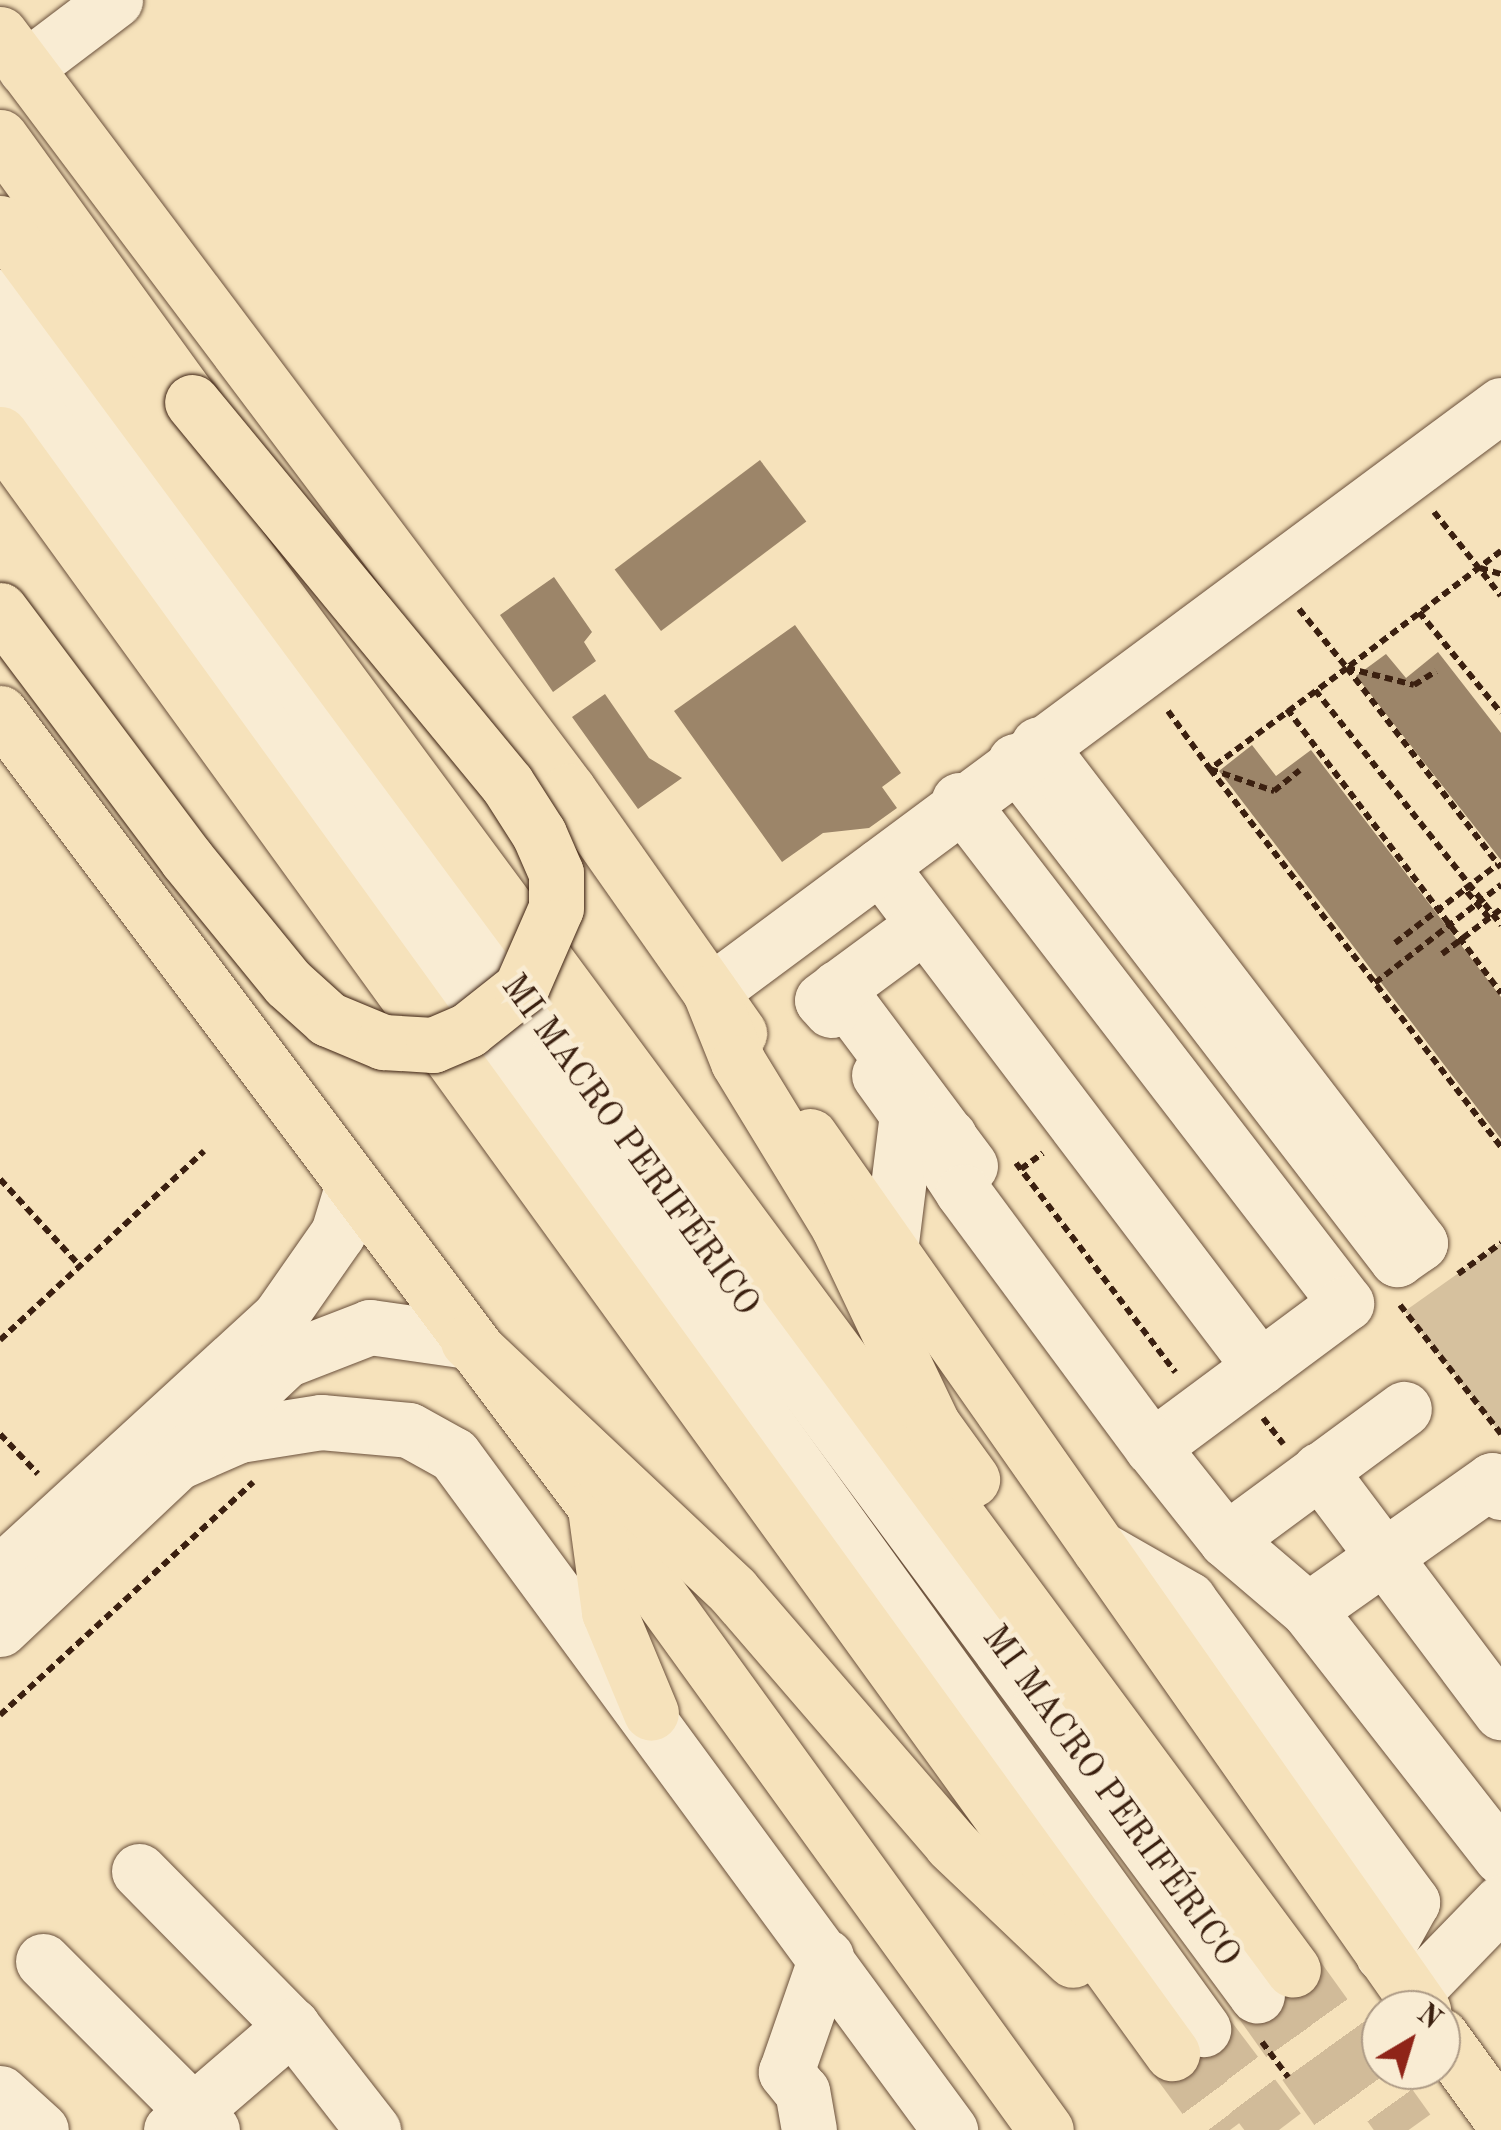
<!DOCTYPE html>
<meta charset="utf-8">
<style>
body{margin:0}
#map{position:relative;width:1501px;height:2130px;overflow:hidden;background:#f6e2bb;font-family:"Old Standard TT",serif}
div>[style]{position:absolute}
[style*='--x']{left:calc(var(--x)*1px);top:calc(var(--y)*1px);width:calc(var(--w)*1px);rotate:calc(var(--a)*1deg)}
.green>*{inset:0;background:#d6c19e}
.building>*{inset:0;background:#9c8569;transform-origin:0 0}
.minor-tunnel>*{height:55px;margin-top:-27.5px;transform-origin:0;background:repeating-linear-gradient(90deg,#d1bb99 0 55px,transparent 0 83px)}
.highway-tunnel>*{height:55px;margin-top:-27.5px;transform-origin:0;background:repeating-linear-gradient(90deg,#d1bb99 0 55px,transparent 0 83px)}
.path>*{height:6px;margin-top:-3px;transform-origin:0;background:repeating-linear-gradient(90deg,#3b2010 0 8px,transparent 0 13px)}
.roads{filter:drop-shadow(0 0 2px #6a503b) drop-shadow(0 0 2px #6a503b)}
.minor>*{height:55px;margin:-27.5px;padding:0 27.5px;transform-origin:27.5px;border-radius:27.5px;background:#f9ecd3}
.major>*{height:55px;margin:-27.5px;padding:0 27.5px;transform-origin:27.5px;border-radius:27.5px;background:#f6e2bb}
.highway>*{height:55px;margin:-27.5px;padding:0 27.5px;transform-origin:27.5px;border-radius:27.5px;background:#f6e2bb}
.bridges{filter:drop-shadow(0 0 2px #3b2010) drop-shadow(0 0 2px #3b2010)}
.major-bridge>*{height:55px;margin:-27.5px;padding:0 27.5px;transform-origin:27.5px;border-radius:27.5px;background:#f6e2bb}
span{translate:-50% -50%;white-space:nowrap;text-align:center;line-height:1.15;-webkit-text-stroke:9px #f9ecd3;paint-order:stroke}
.street-label{font-size:35px;color:#3b2010}
.north{position:absolute;left:1361px;top:1990px;width:100px;height:100px;box-sizing:border-box;background:#f9ecd3;border:2px solid #ad9a85;border-radius:50%;rotate:38deg;font-size:28px;font-weight:700;line-height:40px;text-align:center;color:#3b2010}
.north::after{content:'';display:block;margin:auto;width:35px;height:45px;background:#8f2418;clip-path:polygon(50% 0,100% 100%,50% 72%,0 100%)}
</style>
<div id="map">
<div class="green">
<i style="clip-path:polygon(1501px 1243px,1501px 1434px,1405px 1311px)"></i>
</div>
<div class="building">
<i style="left:760px;top:460px;width:77px;height:182px;rotate:53deg"></i>
<i style="clip-path:polygon(554px 577px,592px 632px,584px 642px,596px 661px,553px 692px,500px 615px)"></i>
<i style="clip-path:polygon(795px 625px,901px 773px,882px 787px,897px 808px,869px 828px,823px 833px,782px 862px,674px 711px)"></i>
<i style="clip-path:polygon(1438px 652px,1501px 733px,1501px 860px,1356px 676px,1386px 654px,1406px 678px)"></i>
<i style="clip-path:polygon(605px 694px,649px 758px,682px 778px,638px 809px,572px 717px)"></i>
<i style="clip-path:polygon(1252px 745px,1276px 776px,1311px 750px,1501px 997px,1501px 1139px,1219px 771px)"></i>
</div>
<div class="minor-tunnel">
<i style="--x:1257;--y:1996;--w:164;--a:54.7"></i>
<i style="--x:1203;--y:2029;--w:126;--a:53"></i>
</div>
<div class="highway-tunnel">
<i style="--x:1293;--y:1970;--w:197;--a:54.3"></i>
<i style="--x:1172;--y:2053;--w:96;--a:53.5"></i>
</div>
<div class="path">
<i style="--x:1434;--y:512;--w:107;--a:51.4"></i>
<i style="--x:1501;--y:551;--w:193;--a:142.8"></i>
<i style="--x:1347;--y:668;--w:252;--a:52.4"></i>
<i style="--x:1480;--y:568;--w:22;--a:16"></i>
<i style="--x:1299;--y:609;--w:76;--a:50.9"></i>
<i style="--x:1347;--y:668;--w:69;--a:14.2"></i>
<i style="--x:1414;--y:685;--w:26;--a:-32"></i>
<i style="--x:1419;--y:612;--w:130;--a:50.9"></i>
<i style="--x:1347;--y:668;--w:170;--a:143.6"></i>
<i style="--x:1210;--y:769;--w:477;--a:52.4"></i>
<i style="--x:1315;--y:690;--w:300;--a:51.6"></i>
<i style="--x:1287;--y:709;--w:356;--a:53"></i>
<i style="--x:1168;--y:711;--w:72;--a:54.1"></i>
<i style="--x:1210;--y:769;--w:68;--a:19"></i>
<i style="--x:1274;--y:791;--w:33;--a:-39"></i>
<i style="--x:1489;--y:918;--w:38;--a:-130"></i>
<i style="--x:1465;--y:889;--w:41;--a:-37.1"></i>
<i style="--x:1395;--y:943;--w:88;--a:-37.6"></i>
<i style="--x:1442;--y:954;--w:74;--a:-37.3"></i>
<i style="--x:1375;--y:983;--w:160;--a:-37.9"></i>
<i style="--x:1016;--y:1163;--w:263;--a:52.7"></i>
<i style="--x:1021;--y:1169;--w:27;--a:-36"></i>
<i style="--x:0;--y:1179;--w:118;--a:47.4"></i>
<i style="--x:1458;--y:1274;--w:53;--a:-35.8"></i>
<i style="--x:1400;--y:1305;--w:164;--a:51.9"></i>
<i style="--x:0;--y:1340;--w:278;--a:-42.8"></i>
<i style="--x:1263;--y:1418;--w:33;--a:52"></i>
<i style="--x:0;--y:1434;--w:55;--a:46.5"></i>
<i style="--x:0;--y:1715;--w:344;--a:-42.6"></i>
<i style="--x:1262;--y:2042;--w:44;--a:53.4"></i>
</div>
<div class="roads">
<div class="minor">
<i style="--x:25;--y:68;--w:113;--a:-37.1"></i>
<i style="--x:0;--y:297;--w:2113;--a:53.5"></i>
<i style="--x:0;--y:362;--w:2056;--a:54.18"></i>
<i style="--x:1015;--y:761;--w:628;--a:52.51"></i>
<i style="--x:1397;--y:1259;--w:28;--a:-35"></i>
<i style="--x:1420;--y:1243;--w:628;--a:-127.44"></i>
<i style="--x:959;--y:800;--w:635;--a:52.43"></i>
<i style="--x:1346;--y:1303;--w:242;--a:143.4"></i>
<i style="--x:880;--y:866;--w:629;--a:52.82"></i>
<i style="--x:837;--y:988;--w:222;--a:53.2"></i>
<i style="--x:710;--y:992;--w:985;--a:-36.58"></i>
<i style="--x:831;--y:1010;--w:13;--a:-132"></i>
<i style="--x:822;--y:1000;--w:123;--a:-36.4"></i>
<i style="--x:879;--y:1075;--w:48;--a:54.3"></i>
<i style="--x:907;--y:1114;--w:138;--a:97.1"></i>
<i style="--x:949;--y:1136;--w:36;--a:88"></i>
<i style="--x:950;--y:1172;--w:24;--a:57"></i>
<i style="--x:963;--y:1192;--w:317;--a:53.5"></i>
<i style="--x:1152;--y:1447;--w:119;--a:51.5"></i>
<i style="--x:1226;--y:1540;--w:108;--a:40.5"></i>
<i style="--x:1308;--y:1610;--w:313;--a:52"></i>
<i style="--x:173;--y:1464;--w:72;--a:-23.7"></i>
<i style="--x:239;--y:1435;--w:83;--a:-9"></i>
<i style="--x:321;--y:1422;--w:88;--a:5.2"></i>
<i style="--x:409;--y:1430;--w:51;--a:29.1"></i>
<i style="--x:454;--y:1455;--w:838;--a:53.69"></i>
<i style="--x:1319;--y:1470;--w:303;--a:53.1"></i>
<i style="--x:1226;--y:1540;--w:221;--a:-36.4"></i>
<i style="--x:1099;--y:1548;--w:103;--a:29.8"></i>
<i style="--x:1188;--y:1599;--w:377;--a:53.5"></i>
<i style="--x:1412;--y:1902;--w:60;--a:119.1"></i>
<i style="--x:0;--y:1573;--w:380;--a:-42.5"></i>
<i style="--x:280;--y:1316;--w:101;--a:-55.1"></i>
<i style="--x:338;--y:1233;--w:48;--a:-73.1"></i>
<i style="--x:1308;--y:1610;--w:225;--a:-35.2"></i>
<i style="--x:1492;--y:1480;--w:15;--a:53"></i>
<i style="--x:0;--y:1629;--w:392;--a:-43.3"></i>
<i style="--x:285;--y:1360;--w:91;--a:-21.2"></i>
<i style="--x:370;--y:1327;--w:99;--a:8.1"></i>
<i style="--x:139;--y:1871;--w:218;--a:45.4"></i>
<i style="--x:292;--y:2026;--w:132;--a:52.1"></i>
<i style="--x:43;--y:1961;--w:239;--a:45"></i>
<i style="--x:1411;--y:1995;--w:129;--a:-45.9"></i>
<i style="--x:0;--y:2093;--w:55;--a:42.1"></i>
<i style="--x:171;--y:2130;--w:160;--a:-40.7"></i>
<i style="--x:809;--y:2130;--w:39;--a:-100"></i>
<i style="--x:802;--y:2092;--w:26;--a:-129"></i>
<i style="--x:786;--y:2072;--w:122;--a:-70.8"></i>
</div>
<div class="major">
<i style="--x:0;--y:34;--w:947;--a:53.07"></i>
<i style="--x:569;--y:791;--w:296;--a:54.9"></i>
<i style="--x:0;--y:137;--w:327;--a:54.1"></i>
<i style="--x:0;--y:713;--w:990;--a:53.13"></i>
<i style="--x:594;--y:1505;--w:771;--a:54.13"></i>
<i style="--x:810;--y:1136;--w:1068;--a:54.96"></i>
<i style="--x:595;--y:1508;--w:105;--a:82.3"></i>
<i style="--x:609;--y:1612;--w:109;--a:67.4"></i>
<i style="--x:1441;--y:2036;--w:102;--a:54.1"></i>
</div>
<div class="highway">
<i style="--x:0;--y:223;--w:2173;--a:53.49"></i>
<i style="--x:0;--y:434;--w:1999;--a:54.1"></i>
<i style="--x:710;--y:992;--w:75;--a:68.2"></i>
<i style="--x:738;--y:1062;--w:192;--a:58.6"></i>
<i style="--x:838;--y:1226;--w:221;--a:64.5"></i>
<i style="--x:933;--y:1425;--w:67;--a:54.2"></i>
<i style="--x:468;--y:1341;--w:364;--a:43.3"></i>
<i style="--x:733;--y:1591;--w:334;--a:49.2"></i>
<i style="--x:951;--y:1844;--w:168;--a:43.6"></i>
</div>
</div>
<div class="bridges">
<div class="major-bridge">
<i style="--x:0;--y:610;--w:310;--a:53.1"></i>
<i style="--x:186;--y:858;--w:161;--a:50.8"></i>
<i style="--x:288;--y:983;--w:54;--a:42"></i>
<i style="--x:328;--y:1019;--w:60;--a:22.7"></i>
<i style="--x:383;--y:1042;--w:50;--a:3.4"></i>
<i style="--x:433;--y:1045;--w:38;--a:-23"></i>
<i style="--x:468;--y:1030;--w:68;--a:-38.4"></i>
<i style="--x:521;--y:988;--w:87;--a:-66.4"></i>
<i style="--x:556;--y:908;--w:35;--a:-90"></i>
<i style="--x:556;--y:873;--w:43;--a:-113.6"></i>
<i style="--x:539;--y:834;--w:59;--a:-122.6"></i>
<i style="--x:507;--y:784;--w:495;--a:-129.5"></i>
</div>
</div>
<div class="street-label">
<span style="left:629px;top:1146px;rotate:54deg">MI MACRO PERIFÉRICO</span>
<span style="left:1110px;top:1797px;rotate:54deg">MI MACRO PERIFÉRICO</span>
</div>
<div class="north">N</div>
</div>
